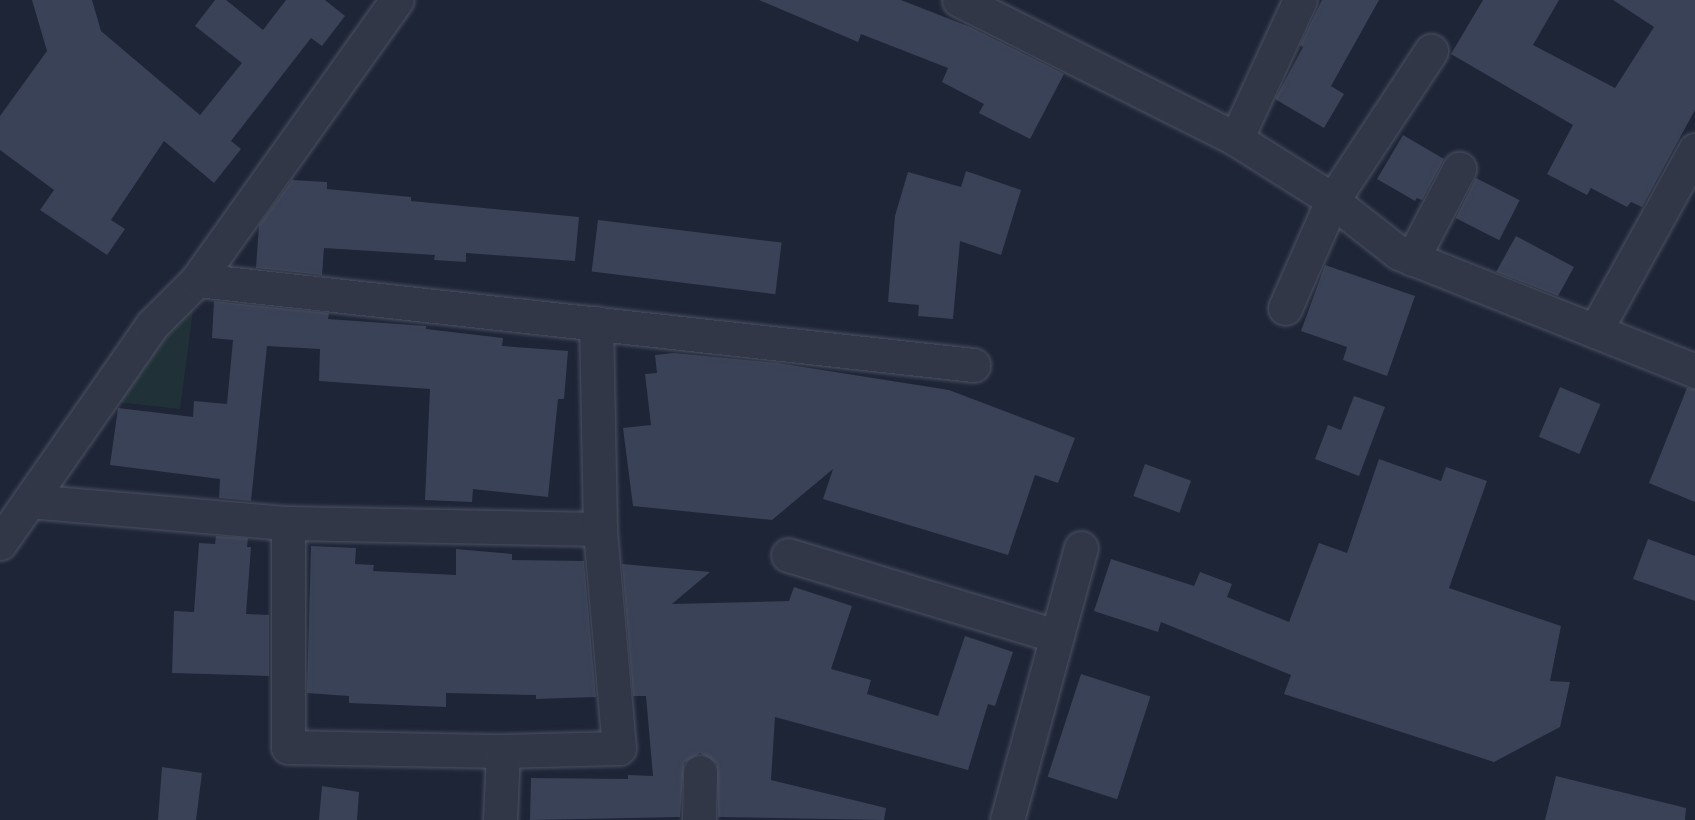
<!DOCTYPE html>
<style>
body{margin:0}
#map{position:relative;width:1695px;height:820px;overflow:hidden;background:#1e2537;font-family:Raleway,sans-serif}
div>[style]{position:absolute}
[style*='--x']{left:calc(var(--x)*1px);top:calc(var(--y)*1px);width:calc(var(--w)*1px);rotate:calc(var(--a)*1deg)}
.green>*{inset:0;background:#203138}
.building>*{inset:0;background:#3a4257;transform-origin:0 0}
.roads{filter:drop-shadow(0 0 2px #4c5262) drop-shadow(0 0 2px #4c5262)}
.minor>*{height:33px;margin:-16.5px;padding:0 16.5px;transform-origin:16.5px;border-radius:16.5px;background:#323747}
span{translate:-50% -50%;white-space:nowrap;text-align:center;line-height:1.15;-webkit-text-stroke:6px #181d2b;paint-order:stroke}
</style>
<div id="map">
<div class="green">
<i style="clip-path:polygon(197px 280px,180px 409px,99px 400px)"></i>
</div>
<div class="building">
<i style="clip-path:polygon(32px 0,92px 0,101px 31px,200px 115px,242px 63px,195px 26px,215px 0,226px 0,263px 30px,286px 0,325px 0,345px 16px,322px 46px,311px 38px,231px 141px,241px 149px,214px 183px,164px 141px,111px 220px,125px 229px,107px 255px,40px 210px,54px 190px,0 150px,0 116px,47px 51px)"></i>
<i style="clip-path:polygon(759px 0,901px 0,970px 27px,1064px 74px,1030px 139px,979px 113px,984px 104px,942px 82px,948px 68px,861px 34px,858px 42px)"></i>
<i style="clip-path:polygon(1322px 0,1379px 0,1331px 86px,1344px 94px,1324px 128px,1275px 99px,1303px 47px,1300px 45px)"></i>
<i style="clip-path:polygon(1483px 0,1559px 0,1533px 45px,1615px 88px,1654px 27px,1613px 0,1695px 0,1695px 110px,1642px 207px,1631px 202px,1627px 207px,1591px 188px,1587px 195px,1547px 174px,1573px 125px,1451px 54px)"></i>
<i style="clip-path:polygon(1403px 135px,1444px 159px,1422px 200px,1417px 198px,1415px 201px,1377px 179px)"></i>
<i style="clip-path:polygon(966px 171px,1021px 190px,1001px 255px,960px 241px,953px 319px,918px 316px,919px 305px,888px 302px,895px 216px,908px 172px,961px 187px)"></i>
<i style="left:1476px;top:178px;width:49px;height:45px;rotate:27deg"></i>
<i style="clip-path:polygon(292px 180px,327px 182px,327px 189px,411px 197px,411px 201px,579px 217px,575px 261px,466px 253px,466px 262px,434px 260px,435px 255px,324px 248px,322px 275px,256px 268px,259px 225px)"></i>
<i style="left:598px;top:220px;width:185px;height:52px;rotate:7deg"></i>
<i style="clip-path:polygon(1516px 236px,1574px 267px,1558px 296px,1496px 272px)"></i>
<i style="clip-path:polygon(1325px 265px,1415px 296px,1387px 376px,1343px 360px,1347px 347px,1301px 331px)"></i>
<i style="clip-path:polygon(214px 301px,329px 313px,328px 319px,426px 326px,426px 329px,503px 338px,502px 346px,568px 351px,564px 399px,558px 399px,548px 497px,473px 489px,472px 502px,425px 500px,430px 389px,319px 381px,320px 349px,267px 346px,251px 501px,219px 498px,220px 479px,110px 465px,118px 408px,193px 417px,194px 401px,227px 404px,233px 340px,212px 338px)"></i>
<i style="clip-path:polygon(674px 353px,778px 363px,949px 390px,1075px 438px,1058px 483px,1035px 475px,1008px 555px,823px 499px,833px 469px,772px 520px,633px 506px,623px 428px,651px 425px,645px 374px,657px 373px,655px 355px)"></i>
<i style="left:1560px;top:387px;width:44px;height:54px;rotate:23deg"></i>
<i style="clip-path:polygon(1687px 388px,1695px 389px,1695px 502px,1649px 483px)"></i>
<i style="clip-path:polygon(1354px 396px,1385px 407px,1359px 476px,1315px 459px,1328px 425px,1341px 430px)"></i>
<i style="clip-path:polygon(1379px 459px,1441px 481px,1446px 467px,1487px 481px,1449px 588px,1561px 626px,1550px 681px,1570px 682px,1560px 727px,1494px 762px,1284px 694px,1291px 675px,1161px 622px,1158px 632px,1094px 611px,1111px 559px,1194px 586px,1200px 572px,1232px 584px,1227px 597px,1289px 622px,1319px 543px,1347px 553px)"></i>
<i style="left:1145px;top:464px;width:49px;height:34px;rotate:20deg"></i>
<i style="clip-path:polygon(216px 536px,248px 538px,247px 547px,251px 547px,246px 614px,269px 615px,269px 676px,172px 673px,174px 611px,194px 612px,199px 543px,215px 544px)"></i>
<i style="clip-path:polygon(1648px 539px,1695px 556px,1695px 601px,1633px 579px)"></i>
<i style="clip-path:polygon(311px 546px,356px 548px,355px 564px,374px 565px,373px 571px,456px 575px,456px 549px,512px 554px,512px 560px,584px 561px,596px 697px,536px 699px,536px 695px,446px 693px,446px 707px,349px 703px,349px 696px,307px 693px)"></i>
<i style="clip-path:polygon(622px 564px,710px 572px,672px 604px,789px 601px,794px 587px,852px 606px,831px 669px,871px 680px,867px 694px,938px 716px,965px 636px,1013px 652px,995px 706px,988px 704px,968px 770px,775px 717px,771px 780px,886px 808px,884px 820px,718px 817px,717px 764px,700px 753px,684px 763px,680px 817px,530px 820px,531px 778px,628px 779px,628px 775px,653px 776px,646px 696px,633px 696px)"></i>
<i style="left:1081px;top:674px;width:73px;height:108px;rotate:18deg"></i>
<i style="clip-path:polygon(162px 767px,202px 773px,196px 820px,158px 820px)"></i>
<i style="clip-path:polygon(1556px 776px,1686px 808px,1685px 820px,1545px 820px)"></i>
<i style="clip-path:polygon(322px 786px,359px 792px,357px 820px,319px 820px)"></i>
</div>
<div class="roads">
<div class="minor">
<i style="--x:959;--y:0;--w:310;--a:26.6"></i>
<i style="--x:1236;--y:139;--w:105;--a:32.2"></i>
<i style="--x:1325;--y:195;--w:94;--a:38.1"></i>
<i style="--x:1399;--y:253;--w:319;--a:21.7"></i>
<i style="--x:1236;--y:139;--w:153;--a:-65.3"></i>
<i style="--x:1412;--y:259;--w:102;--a:-62.4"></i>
<i style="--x:197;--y:280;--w:781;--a:6.25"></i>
<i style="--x:1285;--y:308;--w:117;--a:-66.3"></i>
<i style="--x:1332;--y:201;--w:180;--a:-56.6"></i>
<i style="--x:1595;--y:331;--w:207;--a:-61.1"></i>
<i style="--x:29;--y:501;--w:260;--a:4.9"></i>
<i style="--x:288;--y:523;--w:312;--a:1.1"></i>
<i style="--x:288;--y:523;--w:224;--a:90"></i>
<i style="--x:288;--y:747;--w:215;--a:1.1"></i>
<i style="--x:503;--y:751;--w:116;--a:-1.5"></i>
<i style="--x:619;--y:748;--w:220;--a:-95"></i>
<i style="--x:600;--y:529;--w:206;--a:-91.1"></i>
<i style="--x:0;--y:543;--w:266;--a:-55.1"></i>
<i style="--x:152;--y:325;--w:64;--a:-45"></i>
<i style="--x:197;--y:280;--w:344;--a:-54.5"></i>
<i style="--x:788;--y:555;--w:281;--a:16.8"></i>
<i style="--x:500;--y:820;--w:69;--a:-87.5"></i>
<i style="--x:699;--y:820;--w:48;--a:-88.8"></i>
<i style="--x:1007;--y:820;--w:282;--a:-74.8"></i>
</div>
</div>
</div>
